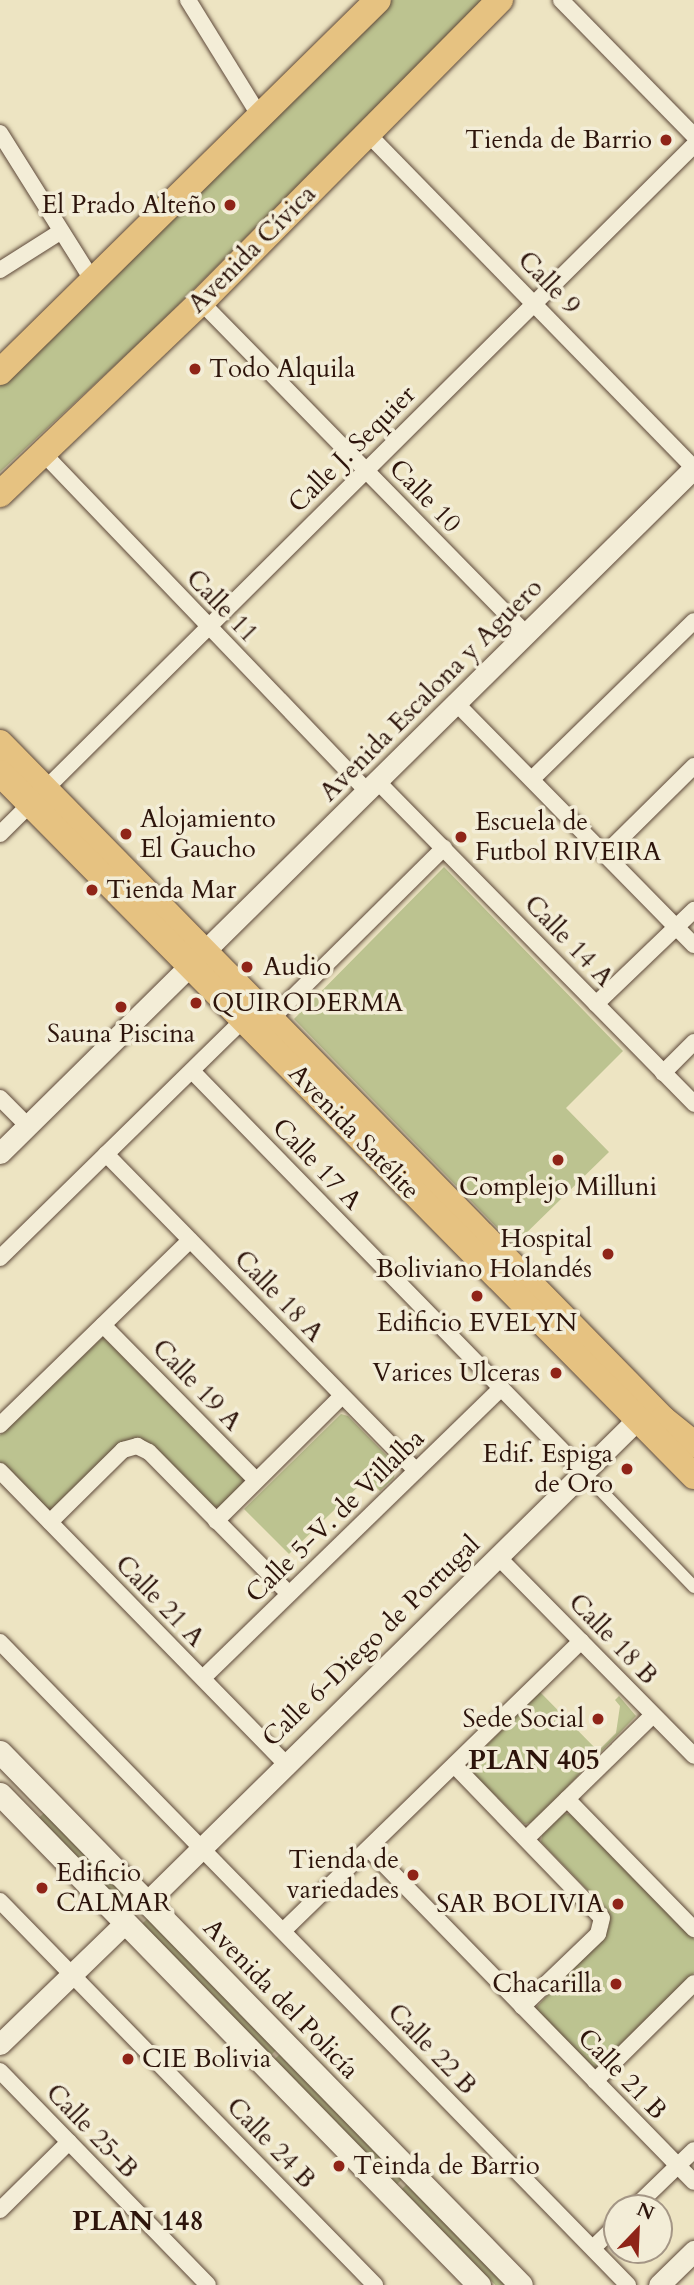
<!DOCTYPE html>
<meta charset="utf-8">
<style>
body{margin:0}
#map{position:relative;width:694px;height:2285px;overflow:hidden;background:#ede4c2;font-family:Cardo,serif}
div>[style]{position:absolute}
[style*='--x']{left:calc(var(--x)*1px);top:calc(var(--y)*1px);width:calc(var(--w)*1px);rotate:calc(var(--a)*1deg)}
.green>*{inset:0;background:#bcc390;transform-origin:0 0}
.roads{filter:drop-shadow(0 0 2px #5d4839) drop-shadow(0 0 2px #5d4839)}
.pedestrian>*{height:12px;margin:-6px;padding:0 6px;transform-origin:6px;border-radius:6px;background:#f3edd7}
.minor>*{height:16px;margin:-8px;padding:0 8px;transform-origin:8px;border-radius:8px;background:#f3edd7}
.tertiary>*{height:21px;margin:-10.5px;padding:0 10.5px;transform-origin:10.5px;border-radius:10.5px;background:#f3edd7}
.secondary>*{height:23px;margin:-11.5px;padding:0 11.5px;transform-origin:11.5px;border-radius:11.5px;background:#f3edd7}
.primary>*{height:26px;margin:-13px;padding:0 13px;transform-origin:13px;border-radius:13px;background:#e6c281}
.dots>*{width:19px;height:19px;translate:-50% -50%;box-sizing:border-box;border:4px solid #f3edd7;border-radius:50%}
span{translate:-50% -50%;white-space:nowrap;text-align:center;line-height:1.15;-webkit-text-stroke:7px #f3edd7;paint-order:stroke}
.poi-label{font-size:26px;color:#2d140b}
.right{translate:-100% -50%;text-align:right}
.left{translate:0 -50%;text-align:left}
.street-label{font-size:26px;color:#2d140b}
.neighbourhood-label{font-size:28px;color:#2d140b;font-weight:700}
.north{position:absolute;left:603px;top:2194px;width:70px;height:70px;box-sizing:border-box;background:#f3edd7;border:2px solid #a49685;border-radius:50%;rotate:23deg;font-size:19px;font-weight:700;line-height:28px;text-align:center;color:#2d140b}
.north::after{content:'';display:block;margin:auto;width:24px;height:32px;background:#8f2418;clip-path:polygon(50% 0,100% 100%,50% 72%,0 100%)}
</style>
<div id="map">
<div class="green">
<i style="clip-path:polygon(392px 0,484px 0,154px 329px,0 472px,0 386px)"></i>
<i style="clip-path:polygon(444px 867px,623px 1051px,566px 1108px,609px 1152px,514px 1245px,294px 1019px)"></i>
<i style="clip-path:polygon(103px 1337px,243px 1476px,244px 1483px,219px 1507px,213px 1507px,141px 1439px,121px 1443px,50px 1511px,0 1462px,0 1435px)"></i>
<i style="clip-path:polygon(341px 1414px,348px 1416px,396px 1465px,394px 1478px,380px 1491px,367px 1478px,289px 1554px,244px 1509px)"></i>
<i style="clip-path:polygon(540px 1692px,598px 1751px,616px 1733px,620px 1706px,615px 1700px,619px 1696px,636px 1716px,532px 1823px,524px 1824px,472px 1772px,469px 1763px)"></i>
<i style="left:45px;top:1812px;width:117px;height:9px;rotate:46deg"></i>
<i style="clip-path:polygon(564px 1813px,573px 1815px,694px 1939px,694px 1973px,595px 2069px,535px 2009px,609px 1927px,604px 1907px,541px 1842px,542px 1835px)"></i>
<i style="left:148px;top:1918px;width:184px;height:10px;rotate:45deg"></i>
<i style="left:281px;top:2053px;width:175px;height:10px;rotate:46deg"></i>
<i style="left:407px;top:2184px;width:142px;height:9px;rotate:45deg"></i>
</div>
<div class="roads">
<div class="pedestrian">
<i style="--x:583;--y:1472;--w:160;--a:46"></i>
</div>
<div class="minor">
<i style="--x:188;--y:0;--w:135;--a:58.3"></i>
<i style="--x:561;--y:0;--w:190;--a:45.6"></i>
<i style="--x:0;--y:133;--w:171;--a:57.9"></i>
<i style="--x:367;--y:133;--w:468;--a:45.7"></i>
<i style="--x:0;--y:270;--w:71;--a:-32.3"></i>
<i style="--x:201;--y:302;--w:466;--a:45.6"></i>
<i style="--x:42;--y:452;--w:472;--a:46.2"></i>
<i style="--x:457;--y:704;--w:338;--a:45.5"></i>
<i style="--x:532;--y:779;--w:226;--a:-44.3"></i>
<i style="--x:379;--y:783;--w:450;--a:45.5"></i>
<i style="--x:0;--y:834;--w:978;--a:-44.79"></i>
<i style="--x:605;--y:854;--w:125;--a:-44.7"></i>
<i style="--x:596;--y:1004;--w:136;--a:-43.8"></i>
<i style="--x:272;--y:1018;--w:242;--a:-44.7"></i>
<i style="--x:192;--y:1071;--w:560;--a:45.72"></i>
<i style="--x:663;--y:1073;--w:44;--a:-45"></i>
<i style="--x:0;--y:1098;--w:40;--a:45"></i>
<i style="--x:106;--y:1154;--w:443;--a:45.6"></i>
<i style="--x:0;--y:1258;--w:350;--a:-44.4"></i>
<i style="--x:103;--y:1325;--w:218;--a:45.4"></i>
<i style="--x:0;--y:1425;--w:265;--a:-44.2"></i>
<i style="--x:0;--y:1471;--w:409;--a:45.7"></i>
<i style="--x:216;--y:1521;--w:177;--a:-44.8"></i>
<i style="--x:50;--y:1522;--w:103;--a:-44.6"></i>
<i style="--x:123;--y:1450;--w:15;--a:-16"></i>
<i style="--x:137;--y:1446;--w:13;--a:27"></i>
<i style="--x:149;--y:1452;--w:199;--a:45.4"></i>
<i style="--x:498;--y:1557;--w:279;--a:45.4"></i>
<i style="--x:0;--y:1642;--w:899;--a:45.68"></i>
<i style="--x:203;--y:1678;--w:416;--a:-44.2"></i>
<i style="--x:455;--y:1766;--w:211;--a:46"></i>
<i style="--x:602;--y:1918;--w:16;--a:104"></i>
<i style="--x:598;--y:1934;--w:105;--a:136.2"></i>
<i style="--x:567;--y:1799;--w:182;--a:45.7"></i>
<i style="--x:527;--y:1838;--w:176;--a:-44.3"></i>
<i style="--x:369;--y:1849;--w:465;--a:45.7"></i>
<i style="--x:0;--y:1901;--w:537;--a:45.68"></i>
<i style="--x:283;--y:1931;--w:416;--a:-44.2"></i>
<i style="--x:0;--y:2071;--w:298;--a:45.8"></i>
<i style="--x:595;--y:2081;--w:139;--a:-44.7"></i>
<i style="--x:634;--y:2208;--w:83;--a:-44"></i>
<i style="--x:0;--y:2210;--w:97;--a:-44.6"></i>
<i style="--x:593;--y:2248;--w:33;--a:-44"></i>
</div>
<div class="tertiary">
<i style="--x:0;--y:1153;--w:975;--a:-44.63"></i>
<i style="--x:147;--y:1902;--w:704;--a:-44.54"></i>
<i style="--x:0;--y:2044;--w:175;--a:-44.1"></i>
<i style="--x:659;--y:2285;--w:49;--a:-44.2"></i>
</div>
<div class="secondary">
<i style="--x:0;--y:1752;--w:745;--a:45.65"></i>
<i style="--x:0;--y:1794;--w:686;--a:45.71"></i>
</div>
<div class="primary">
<i style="--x:0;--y:372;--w:530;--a:-44.54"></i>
<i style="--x:0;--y:494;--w:278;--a:-43.7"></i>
<i style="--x:201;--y:302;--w:425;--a:-45.3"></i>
<i style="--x:0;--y:743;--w:947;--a:45.56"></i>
<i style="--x:663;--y:1419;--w:40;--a:39"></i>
<i style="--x:0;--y:773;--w:988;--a:45.37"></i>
</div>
</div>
<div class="dots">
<i style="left:666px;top:140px;background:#8f2418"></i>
<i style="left:230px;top:205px;background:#8f2418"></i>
<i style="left:195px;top:369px;background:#8f2418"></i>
<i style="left:126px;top:834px;background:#8f2418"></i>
<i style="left:461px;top:837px;background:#8f2418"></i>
<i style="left:92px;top:890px;background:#8f2418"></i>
<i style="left:247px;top:967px;background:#8f2418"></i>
<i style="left:196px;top:1003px;background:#8f2418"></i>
<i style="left:121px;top:1007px;background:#8f2418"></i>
<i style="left:558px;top:1160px;background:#8f2418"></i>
<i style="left:608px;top:1254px;background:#8f2418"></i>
<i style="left:477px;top:1296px;background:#8f2418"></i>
<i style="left:556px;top:1373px;background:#8f2418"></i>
<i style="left:627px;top:1469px;background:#8f2418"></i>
<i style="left:598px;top:1719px;background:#8f2418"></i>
<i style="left:413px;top:1875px;background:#8f2418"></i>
<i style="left:42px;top:1888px;background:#8f2418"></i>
<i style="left:618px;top:1904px;background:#8f2418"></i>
<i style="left:616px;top:1984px;background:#8f2418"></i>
<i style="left:128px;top:2059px;background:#8f2418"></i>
<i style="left:339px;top:2166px;background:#8f2418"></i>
</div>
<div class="poi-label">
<span class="right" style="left:652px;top:140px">Tienda de Barrio</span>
<span class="right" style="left:216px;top:205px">El Prado Alteño</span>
<span class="left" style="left:209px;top:369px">Todo Alquila</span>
<span class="left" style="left:140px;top:834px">Alojamiento<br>El Gaucho</span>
<span class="left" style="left:475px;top:837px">Escuela de<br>Futbol RIVEIRA</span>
<span class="left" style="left:106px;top:890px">Tienda Mar</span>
<span class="left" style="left:263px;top:967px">Audio</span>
<span class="left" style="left:212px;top:1003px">QUIRODERMA</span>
<span style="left:121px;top:1034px">Sauna Piscina</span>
<span style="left:558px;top:1187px">Complejo Milluni</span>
<span class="right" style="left:592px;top:1254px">Hospital<br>Boliviano Holandés</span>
<span style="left:477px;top:1323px">Edificio EVELYN</span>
<span class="right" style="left:540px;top:1373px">Varices Ulceras</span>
<span class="right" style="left:613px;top:1469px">Edif. Espiga<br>de Oro</span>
<span class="right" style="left:584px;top:1719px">Sede Social</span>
<span class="right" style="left:399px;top:1875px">Tienda de<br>variedades</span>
<span class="left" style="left:56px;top:1888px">Edificio<br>CALMAR</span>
<span class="right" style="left:604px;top:1904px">SAR BOLIVIA</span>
<span class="right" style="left:602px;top:1984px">Chacarilla</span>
<span class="left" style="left:142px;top:2059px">CIE Bolivia</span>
<span class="left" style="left:353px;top:2166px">Teinda de Barrio</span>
</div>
<div class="street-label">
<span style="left:252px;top:249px;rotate:-45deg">Avenida Cívica</span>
<span style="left:549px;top:283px;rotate:46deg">Calle 9</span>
<span style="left:352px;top:449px;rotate:-45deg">Calle J. Sequier</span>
<span style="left:425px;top:496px;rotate:46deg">Calle 10</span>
<span style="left:222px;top:606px;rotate:46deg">Calle 11</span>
<span style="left:431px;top:690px;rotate:-45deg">Avenida Escalona y Aguero</span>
<span style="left:569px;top:941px;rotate:46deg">Calle 14 A</span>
<span style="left:354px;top:1132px;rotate:46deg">Avenida Satélite</span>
<span style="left:317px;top:1164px;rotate:46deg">Calle 17 A</span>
<span style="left:279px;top:1296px;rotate:46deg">Calle 18 A</span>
<span style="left:197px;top:1385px;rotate:46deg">Calle 19 A</span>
<span style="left:335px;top:1516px;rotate:-44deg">Calle 5-V. de Villalba</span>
<span style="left:160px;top:1601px;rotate:46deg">Calle 21 A</span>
<span style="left:613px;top:1639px;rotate:46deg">Calle 18 B</span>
<span style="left:371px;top:1641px;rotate:-44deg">Calle 6-Diego de Portugal</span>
<span style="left:281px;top:1999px;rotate:46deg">Avenida del Policía</span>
<span style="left:432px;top:2049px;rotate:46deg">Calle 22 B</span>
<span style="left:622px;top:2074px;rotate:46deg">Calle 21 B</span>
<span style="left:92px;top:2131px;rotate:46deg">Calle 25-B</span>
<span style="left:271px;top:2143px;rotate:46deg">Calle 24 B</span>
</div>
<div class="neighbourhood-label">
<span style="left:534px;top:1760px">PLAN 405</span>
<span style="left:138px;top:2221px">PLAN 148</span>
</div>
<div class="north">N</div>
</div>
